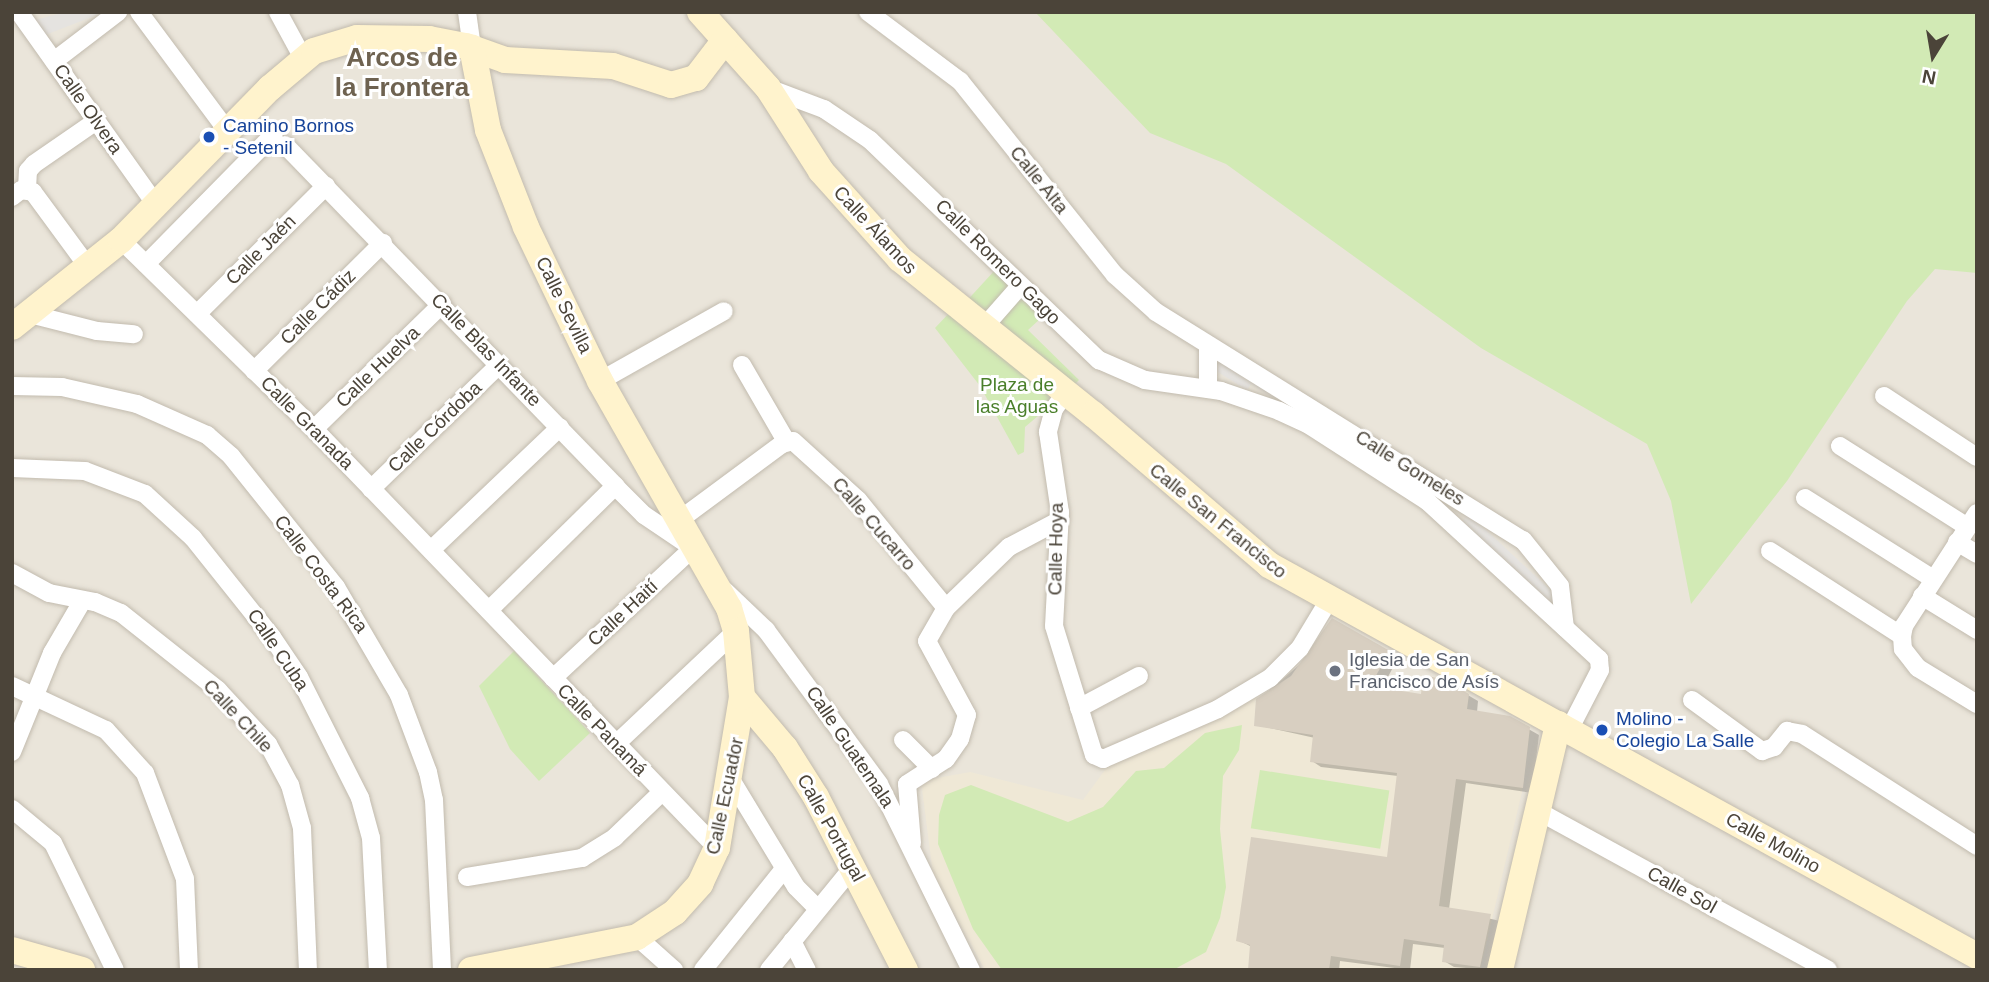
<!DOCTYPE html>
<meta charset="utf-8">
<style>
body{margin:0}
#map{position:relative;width:1989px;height:982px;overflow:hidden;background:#f6f3ec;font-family:Arial,sans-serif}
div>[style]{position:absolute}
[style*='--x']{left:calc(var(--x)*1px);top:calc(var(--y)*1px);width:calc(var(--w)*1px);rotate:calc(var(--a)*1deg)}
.residential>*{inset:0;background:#eae5da;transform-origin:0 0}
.education>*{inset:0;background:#efe8d6}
.green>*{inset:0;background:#d2eab5;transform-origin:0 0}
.parking>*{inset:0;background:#e5e3e0;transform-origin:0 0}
.shadow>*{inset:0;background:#0003}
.building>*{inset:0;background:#d8cfc1}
.roads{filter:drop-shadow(0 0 2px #c2bbae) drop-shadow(0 0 2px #c2bbae)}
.street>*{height:18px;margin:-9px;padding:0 9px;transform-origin:9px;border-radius:9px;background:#fff}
.secondary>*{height:26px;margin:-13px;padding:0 13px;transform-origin:13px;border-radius:13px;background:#fff3cd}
.dots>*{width:19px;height:19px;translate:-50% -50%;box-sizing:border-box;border:4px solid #fff;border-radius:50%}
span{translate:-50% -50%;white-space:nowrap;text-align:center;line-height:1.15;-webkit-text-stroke:6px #fff;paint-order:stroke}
.street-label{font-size:19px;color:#4b4439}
.transit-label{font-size:19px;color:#164399}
.left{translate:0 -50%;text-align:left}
.park-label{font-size:19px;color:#4a7f2a}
.worship-label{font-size:19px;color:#5b616d}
.district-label{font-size:26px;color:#6e6250;font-weight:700}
.frame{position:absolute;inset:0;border:14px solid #4b4439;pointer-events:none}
.north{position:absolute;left:1898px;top:21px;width:70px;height:70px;-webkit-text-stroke:5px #fff;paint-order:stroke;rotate:191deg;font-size:19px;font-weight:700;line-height:28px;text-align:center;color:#4b4439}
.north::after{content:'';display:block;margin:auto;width:24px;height:32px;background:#4b4439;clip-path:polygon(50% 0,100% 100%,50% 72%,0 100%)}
</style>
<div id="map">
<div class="residential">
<i style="left:12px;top:12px;width:1965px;height:958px"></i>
</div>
<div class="education">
<i style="clip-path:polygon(1423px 675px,1471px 684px,1467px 709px,1531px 724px,1522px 792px,1480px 970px,985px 970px,933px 874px,921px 781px,970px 772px,1083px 800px,1110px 763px,1256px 698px,1254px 726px,1416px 732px)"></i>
</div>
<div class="green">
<i style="clip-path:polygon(1035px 12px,1977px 12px,1977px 273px,1935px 269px,1907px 301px,1787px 481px,1691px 604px,1671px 501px,1647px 444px,1481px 348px,1226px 164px,1150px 133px)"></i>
<i style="clip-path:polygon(996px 269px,1010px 285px,987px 316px,962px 306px)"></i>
<i style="clip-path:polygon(1021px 298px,1039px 311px,1040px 319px,1028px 330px,1079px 380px,1071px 388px,998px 328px,1002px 313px)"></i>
<i style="clip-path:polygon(952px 310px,1053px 394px,1045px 410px,1025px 427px,1024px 452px,1018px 455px,980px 386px,935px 328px)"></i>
<i style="clip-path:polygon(514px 651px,590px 733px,539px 781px,510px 749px,479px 686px)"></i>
<i style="clip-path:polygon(1242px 725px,1239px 750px,1223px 776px,1220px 829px,1226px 887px,1220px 918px,1206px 952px,1173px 970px,1002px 970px,973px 929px,938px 844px,939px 815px,945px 795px,971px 785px,1068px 822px,1103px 807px,1136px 771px,1164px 768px,1205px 733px)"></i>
<i style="left:1260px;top:770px;width:131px;height:59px;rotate:9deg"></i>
</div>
<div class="parking">
<i style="clip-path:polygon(66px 12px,105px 12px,45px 35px,35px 20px)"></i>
<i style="clip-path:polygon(1219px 356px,1422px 492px,1251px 384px,1247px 390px,1213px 369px)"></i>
<i style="left:1469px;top:514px;width:122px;height:12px;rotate:43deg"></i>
</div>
<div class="shadow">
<i style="clip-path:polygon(1332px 620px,1398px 658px,1381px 690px,1422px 696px,1442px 680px,1478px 701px,1477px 712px,1509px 718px,1539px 735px,1532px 793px,1466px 783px,1449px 909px,1500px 921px,1490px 970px,1454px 967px,1444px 961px,1445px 948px,1413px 944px,1410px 970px,1340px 961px,1339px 970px,1249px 970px,1252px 947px,1238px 940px,1389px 859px,1398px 776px,1321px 767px,1312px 761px,1315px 738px,1256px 725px,1258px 700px,1311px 655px)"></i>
</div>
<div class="building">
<i style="clip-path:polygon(1332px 618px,1390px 651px,1370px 686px,1421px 694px,1423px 675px,1442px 679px,1469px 694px,1467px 709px,1510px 716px,1530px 727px,1523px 788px,1456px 779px,1439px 906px,1491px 914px,1480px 967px,1442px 962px,1444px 945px,1404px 939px,1400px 966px,1331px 956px,1329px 970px,1248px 970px,1250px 945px,1236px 941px,1251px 837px,1387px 857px,1397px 773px,1310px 762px,1313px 735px,1254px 726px,1256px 699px,1291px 676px)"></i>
</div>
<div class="roads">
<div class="street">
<i style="--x:19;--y:12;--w:238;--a:54.6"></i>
<i style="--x:139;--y:12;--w:151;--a:53.4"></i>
<i style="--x:278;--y:12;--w:52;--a:61.5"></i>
<i style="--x:467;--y:12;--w:36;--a:82"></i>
<i style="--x:868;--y:12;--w:115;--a:36.9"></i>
<i style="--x:960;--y:81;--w:248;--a:51.4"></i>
<i style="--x:1115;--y:275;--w:55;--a:42.1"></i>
<i style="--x:1156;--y:312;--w:432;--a:31.9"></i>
<i style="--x:1523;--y:540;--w:59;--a:51.2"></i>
<i style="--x:1560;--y:586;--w:42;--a:83.2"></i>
<i style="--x:54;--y:61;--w:81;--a:-37.4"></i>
<i style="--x:768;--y:88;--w:60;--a:20.6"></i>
<i style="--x:824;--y:109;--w:55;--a:34"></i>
<i style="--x:870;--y:140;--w:318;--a:43.9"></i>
<i style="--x:1099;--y:360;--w:50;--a:23.5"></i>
<i style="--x:1145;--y:380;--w:77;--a:8.2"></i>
<i style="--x:1221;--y:391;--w:61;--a:19"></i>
<i style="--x:1279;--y:411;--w:33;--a:25"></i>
<i style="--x:1309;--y:425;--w:140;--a:32.8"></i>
<i style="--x:1427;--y:501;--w:234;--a:42.6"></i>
<i style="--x:1599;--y:659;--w:11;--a:85"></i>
<i style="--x:1600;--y:670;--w:68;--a:117.3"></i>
<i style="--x:285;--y:145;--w:475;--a:45.9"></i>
<i style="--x:615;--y:486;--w:41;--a:45"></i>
<i style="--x:644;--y:515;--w:59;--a:34"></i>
<i style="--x:693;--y:548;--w:191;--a:137.1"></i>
<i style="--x:27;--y:189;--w:18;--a:-87"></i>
<i style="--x:28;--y:171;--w:9;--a:-49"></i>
<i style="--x:34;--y:164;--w:75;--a:-34.7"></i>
<i style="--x:12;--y:197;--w:11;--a:-38"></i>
<i style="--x:21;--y:190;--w:12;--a:9"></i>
<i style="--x:33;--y:192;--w:93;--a:53.7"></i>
<i style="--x:121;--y:240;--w:270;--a:44.4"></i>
<i style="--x:314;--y:429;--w:581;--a:46.12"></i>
<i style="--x:146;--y:264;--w:182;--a:-45.4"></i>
<i style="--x:30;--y:314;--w:69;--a:14.2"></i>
<i style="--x:97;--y:331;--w:37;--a:5"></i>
<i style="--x:197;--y:314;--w:182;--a:-44.8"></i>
<i style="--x:984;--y:327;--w:55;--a:-48.7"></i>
<i style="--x:1208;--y:348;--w:40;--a:90"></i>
<i style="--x:742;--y:365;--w:88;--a:59.9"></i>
<i style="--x:254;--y:371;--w:182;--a:-44.8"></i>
<i style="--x:600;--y:381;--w:142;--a:-29.4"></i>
<i style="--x:12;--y:386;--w:50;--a:1.1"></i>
<i style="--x:62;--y:387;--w:77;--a:12.8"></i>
<i style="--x:137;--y:404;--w:77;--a:23.9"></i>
<i style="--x:207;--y:435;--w:32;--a:41"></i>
<i style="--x:231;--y:456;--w:168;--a:51.3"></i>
<i style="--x:336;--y:587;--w:125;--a:59.7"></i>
<i style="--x:399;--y:695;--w:82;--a:69.4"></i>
<i style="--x:428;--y:772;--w:29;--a:78"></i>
<i style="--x:434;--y:800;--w:170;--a:87.3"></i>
<i style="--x:1066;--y:392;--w:21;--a:125"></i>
<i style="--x:1054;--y:409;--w:24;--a:105"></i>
<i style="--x:1048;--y:432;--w:81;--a:81.5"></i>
<i style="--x:1060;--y:512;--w:114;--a:93"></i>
<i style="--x:1054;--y:626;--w:135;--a:72.8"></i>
<i style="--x:1094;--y:755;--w:10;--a:24"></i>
<i style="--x:1103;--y:759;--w:125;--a:-23.5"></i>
<i style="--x:1218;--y:709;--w:61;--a:-30.8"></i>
<i style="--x:1270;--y:678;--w:42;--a:-45"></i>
<i style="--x:1300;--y:648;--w:56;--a:-58.9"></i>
<i style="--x:1884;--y:396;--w:111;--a:33.3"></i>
<i style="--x:314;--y:429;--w:179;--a:-44.3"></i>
<i style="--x:1840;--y:446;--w:149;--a:32.4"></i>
<i style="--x:12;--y:468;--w:73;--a:2.4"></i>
<i style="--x:85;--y:471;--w:64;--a:21"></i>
<i style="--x:145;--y:494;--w:65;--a:42.5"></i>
<i style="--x:193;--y:538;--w:127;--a:51.4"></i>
<i style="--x:272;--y:637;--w:48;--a:56"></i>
<i style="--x:299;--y:677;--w:136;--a:63.2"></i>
<i style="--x:360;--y:798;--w:41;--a:74.6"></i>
<i style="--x:371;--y:838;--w:132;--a:87"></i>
<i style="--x:371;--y:489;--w:178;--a:-44.1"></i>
<i style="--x:1805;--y:498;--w:151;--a:32.3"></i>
<i style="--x:1977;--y:513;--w:135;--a:122.9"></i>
<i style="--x:1904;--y:626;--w:10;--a:101"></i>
<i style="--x:1902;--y:636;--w:13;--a:86"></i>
<i style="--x:1903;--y:649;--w:24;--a:52"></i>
<i style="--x:1918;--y:668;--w:69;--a:31.4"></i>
<i style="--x:678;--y:521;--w:129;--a:-36.5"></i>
<i style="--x:782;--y:444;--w:11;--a:-15"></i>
<i style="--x:793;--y:441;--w:88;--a:42.2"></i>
<i style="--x:858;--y:500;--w:139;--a:50.8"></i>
<i style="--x:946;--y:608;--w:88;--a:-44.1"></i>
<i style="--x:1009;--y:547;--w:58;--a:-27.9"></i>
<i style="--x:1957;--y:542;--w:23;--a:31"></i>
<i style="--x:431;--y:550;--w:178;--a:-43.6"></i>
<i style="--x:1770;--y:551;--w:157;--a:32.8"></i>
<i style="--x:12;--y:573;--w:42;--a:28.4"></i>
<i style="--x:49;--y:593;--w:47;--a:11.1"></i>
<i style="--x:95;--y:602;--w:28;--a:23"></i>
<i style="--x:121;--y:613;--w:124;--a:38.4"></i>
<i style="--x:218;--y:690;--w:74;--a:47.2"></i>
<i style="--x:268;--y:744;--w:47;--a:61.8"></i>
<i style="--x:290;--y:785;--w:45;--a:74.4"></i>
<i style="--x:302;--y:828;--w:142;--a:87.6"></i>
<i style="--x:725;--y:591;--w:57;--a:43.6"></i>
<i style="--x:766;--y:630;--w:191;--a:53.7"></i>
<i style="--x:879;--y:784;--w:208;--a:63.7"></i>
<i style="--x:1922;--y:596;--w:65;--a:31.7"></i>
<i style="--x:489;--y:610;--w:177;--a:-44.5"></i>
<i style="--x:12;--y:686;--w:104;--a:25.1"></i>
<i style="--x:106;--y:730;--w:58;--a:47.8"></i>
<i style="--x:145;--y:773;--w:113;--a:69.3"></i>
<i style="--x:185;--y:879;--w:91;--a:87.5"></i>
<i style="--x:1692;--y:700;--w:87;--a:36.1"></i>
<i style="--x:1762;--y:751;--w:13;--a:-18"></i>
<i style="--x:1774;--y:747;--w:21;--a:-51"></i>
<i style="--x:1787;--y:731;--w:15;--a:11"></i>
<i style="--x:1802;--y:734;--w:208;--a:32.6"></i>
<i style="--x:1079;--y:708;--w:68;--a:-28.1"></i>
<i style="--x:903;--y:740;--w:41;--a:45"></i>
<i style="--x:616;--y:744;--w:165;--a:-43.3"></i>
<i style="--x:12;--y:752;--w:107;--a:-68"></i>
<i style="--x:52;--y:653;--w:61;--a:-59.7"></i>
<i style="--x:730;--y:778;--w:127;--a:58.8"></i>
<i style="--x:796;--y:887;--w:31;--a:45"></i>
<i style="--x:12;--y:809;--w:53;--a:39.7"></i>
<i style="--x:53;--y:843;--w:141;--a:64"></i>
<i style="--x:1536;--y:810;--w:333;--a:28.7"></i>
<i style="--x:912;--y:843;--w:59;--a:-94.8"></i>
<i style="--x:907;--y:784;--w:46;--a:-32.7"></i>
<i style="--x:946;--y:759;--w:24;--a:-55"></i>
<i style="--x:960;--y:739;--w:25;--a:-74"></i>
<i style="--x:967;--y:715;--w:84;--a:-118.4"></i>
<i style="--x:927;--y:641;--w:38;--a:-60"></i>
<i style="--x:467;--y:877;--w:117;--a:-9.4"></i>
<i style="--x:582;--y:858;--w:39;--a:-32"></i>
<i style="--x:615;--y:837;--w:65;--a:-43.8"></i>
<i style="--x:637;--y:937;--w:50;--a:41.7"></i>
<i style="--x:792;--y:941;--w:33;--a:63"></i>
<i style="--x:703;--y:970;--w:129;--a:-51.3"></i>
<i style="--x:769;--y:970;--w:133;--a:-50.8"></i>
</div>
<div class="secondary">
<i style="--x:700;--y:12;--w:102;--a:48.2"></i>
<i style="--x:768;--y:88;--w:98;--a:57.4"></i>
<i style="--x:821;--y:171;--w:118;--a:48.1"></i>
<i style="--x:900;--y:259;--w:248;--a:38.8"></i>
<i style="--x:1093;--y:414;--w:232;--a:40.6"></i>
<i style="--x:1269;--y:565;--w:809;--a:28.91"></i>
<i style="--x:12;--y:327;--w:139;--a:-38.6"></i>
<i style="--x:121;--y:240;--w:213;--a:-45.6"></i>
<i style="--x:270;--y:88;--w:57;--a:-40.1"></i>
<i style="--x:314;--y:51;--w:45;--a:-16.8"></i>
<i style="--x:357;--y:38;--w:72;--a:0.8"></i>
<i style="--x:429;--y:39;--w:38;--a:11"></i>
<i style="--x:466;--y:46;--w:41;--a:19.7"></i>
<i style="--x:505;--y:60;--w:108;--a:3.2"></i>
<i style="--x:613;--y:66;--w:61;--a:18.1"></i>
<i style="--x:671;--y:85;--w:26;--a:-16"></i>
<i style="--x:696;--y:78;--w:48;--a:-52.7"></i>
<i style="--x:742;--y:697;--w:67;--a:49.9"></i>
<i style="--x:785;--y:748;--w:58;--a:57.7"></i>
<i style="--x:816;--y:797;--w:195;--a:62.8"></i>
<i style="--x:12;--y:950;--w:73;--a:15.9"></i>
<i style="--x:471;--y:970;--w:169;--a:-11.2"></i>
<i style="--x:637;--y:937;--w:45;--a:-33.3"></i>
<i style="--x:675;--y:912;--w:38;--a:-48"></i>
<i style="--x:700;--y:884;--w:40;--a:-65"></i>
<i style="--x:717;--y:848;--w:153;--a:-80.6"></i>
<i style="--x:742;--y:697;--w:66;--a:-95.2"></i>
<i style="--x:736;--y:631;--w:24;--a:-107"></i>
<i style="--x:729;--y:608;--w:261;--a:-119.6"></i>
<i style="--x:600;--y:381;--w:171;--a:-115.7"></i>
<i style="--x:526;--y:227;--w:104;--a:-111.4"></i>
<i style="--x:488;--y:130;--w:84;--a:-101"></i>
<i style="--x:1500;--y:970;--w:253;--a:-76.7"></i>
</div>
</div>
<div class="dots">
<i style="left:209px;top:137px;background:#1a4fb4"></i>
<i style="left:1335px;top:671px;background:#6b7280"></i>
<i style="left:1602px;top:730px;background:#1a4fb4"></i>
</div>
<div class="street-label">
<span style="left:88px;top:109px;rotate:55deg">Calle Olvera</span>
<span style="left:1039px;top:180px;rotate:51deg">Calle Alta</span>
<span style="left:875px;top:230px;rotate:47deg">Calle Álamos</span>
<span style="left:261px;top:250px;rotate:-45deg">Calle Jaén</span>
<span style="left:998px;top:262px;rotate:45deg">Calle Romero Gago</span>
<span style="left:564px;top:305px;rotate:64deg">Calle Sevilla</span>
<span style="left:318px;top:307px;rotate:-45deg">Calle Cádiz</span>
<span style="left:486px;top:350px;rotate:46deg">Calle Blas Infante</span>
<span style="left:378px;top:367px;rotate:-44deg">Calle Huelva</span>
<span style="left:307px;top:423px;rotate:45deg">Calle Granada</span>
<span style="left:435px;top:427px;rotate:-44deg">Calle Córdoba</span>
<span style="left:1410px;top:468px;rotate:32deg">Calle Gomeles</span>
<span style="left:1218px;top:521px;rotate:39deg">Calle San Francisco</span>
<span style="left:874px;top:524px;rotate:49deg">Calle Cucarro</span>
<span style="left:1056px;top:549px;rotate:-89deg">Calle Hoya</span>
<span style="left:321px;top:574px;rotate:53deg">Calle Costa Rica</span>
<span style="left:623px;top:613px;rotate:-43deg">Calle Haití</span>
<span style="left:278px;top:650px;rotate:56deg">Calle Cuba</span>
<span style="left:238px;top:716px;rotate:47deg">Calle Chile</span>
<span style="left:602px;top:730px;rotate:46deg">Calle Panamá</span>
<span style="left:850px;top:747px;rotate:56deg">Calle Guatemala</span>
<span style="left:725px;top:796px;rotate:-78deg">Calle Ecuador</span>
<span style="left:831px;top:828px;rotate:61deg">Calle Portugal</span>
<span style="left:1773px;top:843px;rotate:29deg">Calle Molino</span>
<span style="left:1682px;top:890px;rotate:29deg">Calle Sol</span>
</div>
<div class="transit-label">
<span class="left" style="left:223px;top:137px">Camino Bornos<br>- Setenil</span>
<span class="left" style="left:1616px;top:730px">Molino -<br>Colegio La Salle</span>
</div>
<div class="park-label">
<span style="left:1017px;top:396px">Plaza de<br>las Aguas</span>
</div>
<div class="worship-label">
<span class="left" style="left:1349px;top:671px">Iglesia de San<br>Francisco de Asís</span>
</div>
<div class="district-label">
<span style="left:402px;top:73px">Arcos de<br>la Frontera</span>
</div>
<div class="frame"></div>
<div class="north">N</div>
</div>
